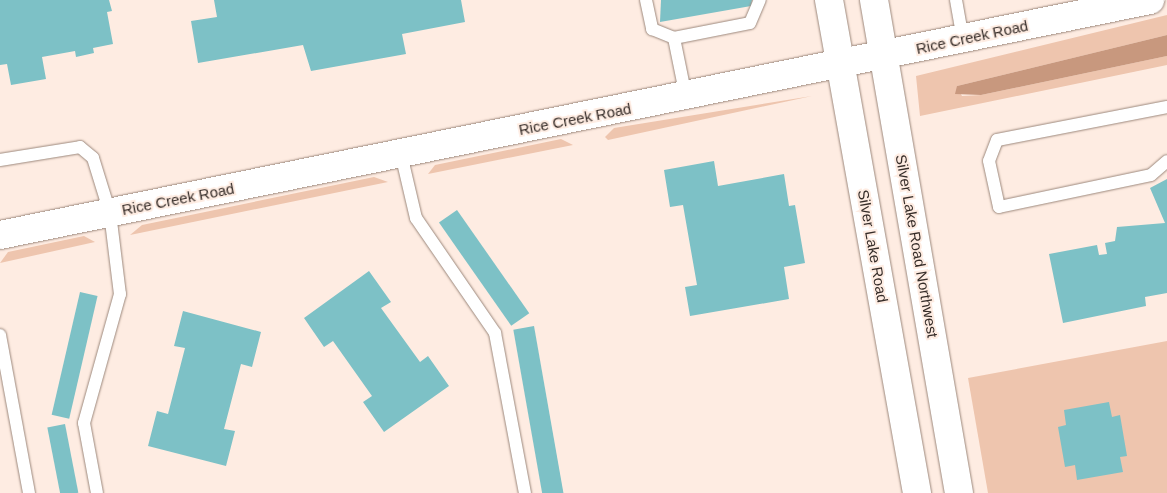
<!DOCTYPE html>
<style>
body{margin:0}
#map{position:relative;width:1167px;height:493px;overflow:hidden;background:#feece2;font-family:Arial,sans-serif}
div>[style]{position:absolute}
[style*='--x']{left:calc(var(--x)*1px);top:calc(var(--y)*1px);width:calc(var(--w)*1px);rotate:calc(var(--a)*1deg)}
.green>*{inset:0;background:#eec5ae}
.water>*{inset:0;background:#c8987e}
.building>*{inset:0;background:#7dc1c6;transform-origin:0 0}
.roads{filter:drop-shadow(0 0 1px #9c887c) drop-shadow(0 0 1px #9c887c)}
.lane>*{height:12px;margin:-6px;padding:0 6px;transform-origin:6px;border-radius:6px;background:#fff}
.secondary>*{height:28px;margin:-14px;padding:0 14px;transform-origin:14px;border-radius:14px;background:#fff}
span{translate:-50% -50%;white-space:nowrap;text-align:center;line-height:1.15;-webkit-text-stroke:4px #feece2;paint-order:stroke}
.street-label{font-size:15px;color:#362d29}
</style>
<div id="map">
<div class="green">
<i style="clip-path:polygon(1167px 15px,1167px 35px,957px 86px,962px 96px,981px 95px,1167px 56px,1167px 65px,920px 116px,916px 76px)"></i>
<i style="clip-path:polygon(812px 96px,608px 140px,605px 137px,614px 128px)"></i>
<i style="clip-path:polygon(561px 139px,573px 145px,428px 174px,435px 165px)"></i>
<i style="clip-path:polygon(374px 177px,388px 182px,130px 235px,142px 225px)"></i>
<i style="clip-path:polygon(84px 236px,95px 242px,0 263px,8px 252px)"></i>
<i style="clip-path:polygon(1167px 341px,1167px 493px,988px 493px,968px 378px)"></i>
</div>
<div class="water">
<i style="clip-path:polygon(1167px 35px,1167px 56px,981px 95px,955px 94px,957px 86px)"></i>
</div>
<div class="building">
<i style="clip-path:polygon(0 0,109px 0,112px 11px,107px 12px,113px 44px,93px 48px,94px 53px,76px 57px,75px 51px,42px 57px,46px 79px,11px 85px,7px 64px,0 65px)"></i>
<i style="clip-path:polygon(214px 0,461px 0,465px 22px,402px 34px,406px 54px,311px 71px,303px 45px,198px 63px,191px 21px,217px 17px)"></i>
<i style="clip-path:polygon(661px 0,752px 0,751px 6px,660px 22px)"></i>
<i style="clip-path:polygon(714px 161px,718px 186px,784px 174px,789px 206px,795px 205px,805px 263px,784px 267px,789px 299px,690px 316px,685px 287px,697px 285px,683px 205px,670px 207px,664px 170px)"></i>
<i style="clip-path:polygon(1167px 179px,1167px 293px,1145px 297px,1146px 306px,1063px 323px,1049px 254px,1097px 245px,1099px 255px,1107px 254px,1105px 243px,1115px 241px,1117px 227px,1165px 223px,1150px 188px)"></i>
<i style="left:457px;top:210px;width:126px;height:22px;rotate:55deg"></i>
<i style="clip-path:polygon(369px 271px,391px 302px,381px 308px,420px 362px,428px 356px,449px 386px,384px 432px,363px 402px,372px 396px,333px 341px,324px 347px,304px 318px)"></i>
<i style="left:80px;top:292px;width:18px;height:126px;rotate:13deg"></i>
<i style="clip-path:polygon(183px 311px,261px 332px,252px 367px,241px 364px,224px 429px,235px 431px,226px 466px,148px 446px,157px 411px,168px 414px,185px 348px,174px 346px)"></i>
<i style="left:534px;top:326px;width:170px;height:21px;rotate:80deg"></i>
<i style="clip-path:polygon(1109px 402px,1112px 417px,1120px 415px,1127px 456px,1120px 457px,1123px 472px,1077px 480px,1075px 465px,1065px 467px,1058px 427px,1066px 425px,1064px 410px)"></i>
<i style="left:65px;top:424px;width:70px;height:18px;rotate:79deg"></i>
</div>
<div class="roads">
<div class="lane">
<i style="--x:646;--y:0;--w:30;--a:78"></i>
<i style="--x:652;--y:29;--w:24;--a:22"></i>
<i style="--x:674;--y:38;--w:60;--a:78.5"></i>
<i style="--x:956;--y:0;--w:39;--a:80"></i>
<i style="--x:674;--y:38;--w:77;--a:-11.2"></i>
<i style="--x:750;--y:23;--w:25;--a:-67"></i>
<i style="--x:1167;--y:107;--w:173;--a:169"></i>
<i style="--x:997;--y:140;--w:22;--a:111"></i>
<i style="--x:989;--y:161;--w:47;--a:77.7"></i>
<i style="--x:999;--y:207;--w:155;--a:-11.9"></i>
<i style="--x:1151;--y:175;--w:21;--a:-41"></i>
<i style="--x:401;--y:154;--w:66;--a:76.8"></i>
<i style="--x:416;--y:218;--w:140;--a:55.5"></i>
<i style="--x:495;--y:333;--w:163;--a:79.4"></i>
<i style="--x:0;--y:160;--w:81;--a:-9.2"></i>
<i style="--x:80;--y:147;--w:17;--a:40"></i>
<i style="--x:93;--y:158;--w:58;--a:72.8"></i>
<i style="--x:110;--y:213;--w:82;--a:83"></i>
<i style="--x:120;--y:294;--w:134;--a:105.6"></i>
<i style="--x:84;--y:423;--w:71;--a:79.5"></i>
<i style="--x:0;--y:335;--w:161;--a:79.6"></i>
</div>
<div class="secondary">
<i style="--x:829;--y:0;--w:501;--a:79.88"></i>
<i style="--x:874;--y:0;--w:500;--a:80.22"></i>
<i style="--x:0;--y:235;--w:1174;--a:-11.55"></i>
</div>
</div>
<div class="street-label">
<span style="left:972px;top:37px;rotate:-12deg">Rice Creek Road</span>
<span style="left:575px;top:119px;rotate:-11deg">Rice Creek Road</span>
<span style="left:178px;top:199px;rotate:-11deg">Rice Creek Road</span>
<span style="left:873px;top:246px;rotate:80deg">Silver Lake Road</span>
<span style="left:917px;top:246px;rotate:80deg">Silver Lake Road Northwest</span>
</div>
</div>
